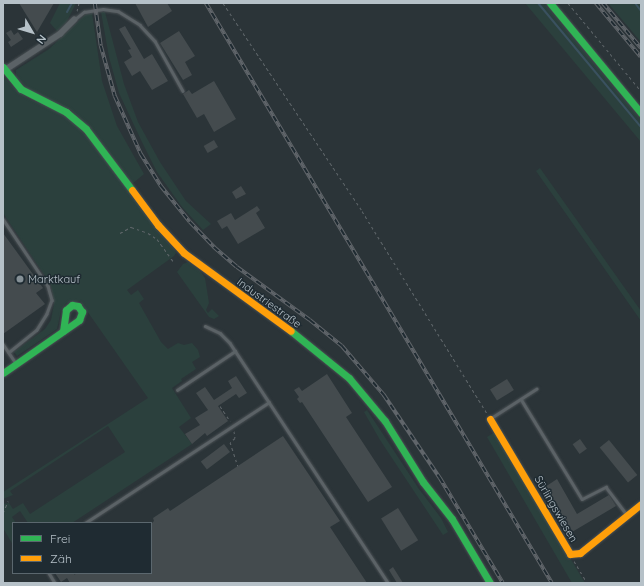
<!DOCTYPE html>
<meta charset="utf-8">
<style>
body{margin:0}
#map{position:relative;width:644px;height:586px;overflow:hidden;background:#2b3438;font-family:Quicksand,sans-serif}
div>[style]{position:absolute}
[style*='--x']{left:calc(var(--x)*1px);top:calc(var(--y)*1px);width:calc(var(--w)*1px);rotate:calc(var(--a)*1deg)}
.green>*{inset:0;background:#2b403d}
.stream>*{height:2px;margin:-1px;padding:0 1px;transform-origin:1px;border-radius:1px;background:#3a515f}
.building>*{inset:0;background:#444b4e;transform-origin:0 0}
.path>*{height:1px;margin-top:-0.5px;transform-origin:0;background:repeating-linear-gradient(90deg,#5f666a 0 3px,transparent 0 6px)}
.roads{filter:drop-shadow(0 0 1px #494f53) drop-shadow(0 0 1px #494f53)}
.lane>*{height:2.5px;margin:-1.25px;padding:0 1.25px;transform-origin:1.25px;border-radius:1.25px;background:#5b6266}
.street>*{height:5.5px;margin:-2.75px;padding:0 2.75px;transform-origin:2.75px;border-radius:2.75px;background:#5b6266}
.fast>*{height:7px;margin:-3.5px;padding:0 3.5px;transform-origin:3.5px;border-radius:3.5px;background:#30b455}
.slow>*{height:7px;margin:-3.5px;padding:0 3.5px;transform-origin:3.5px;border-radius:3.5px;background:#ff9f0a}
.rail>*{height:3.5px;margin-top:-1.75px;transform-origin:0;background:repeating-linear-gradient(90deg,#1f2b32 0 6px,#60656a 0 12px);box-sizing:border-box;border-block:1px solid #60656a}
.dots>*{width:11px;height:11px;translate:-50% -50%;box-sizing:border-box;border:2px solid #1f2b32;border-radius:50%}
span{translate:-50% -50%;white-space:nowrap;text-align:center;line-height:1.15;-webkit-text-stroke:3px #1f2b32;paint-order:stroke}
.poi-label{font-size:11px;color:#b6c1c8}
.left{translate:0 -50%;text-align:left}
.street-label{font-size:11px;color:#b6c1c8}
.frame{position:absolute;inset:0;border:4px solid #b6c1c8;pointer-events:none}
.legend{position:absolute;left:12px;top:522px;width:140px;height:52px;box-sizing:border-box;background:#1f2b32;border:1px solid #5b676e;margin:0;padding:5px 7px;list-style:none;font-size:12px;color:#b6c1c8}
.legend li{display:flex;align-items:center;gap:8px;height:20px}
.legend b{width:20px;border:1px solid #5b676e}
.north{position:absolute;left:12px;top:12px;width:40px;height:40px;-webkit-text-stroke:3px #1f2b32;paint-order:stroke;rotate:128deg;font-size:11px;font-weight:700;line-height:16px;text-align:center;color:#b6c1c8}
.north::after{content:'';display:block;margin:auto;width:14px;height:18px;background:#b6c1c8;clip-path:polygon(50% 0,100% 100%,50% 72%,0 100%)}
</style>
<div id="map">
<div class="green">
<i style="clip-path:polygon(60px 3px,76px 3px,66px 23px,57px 31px,50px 23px)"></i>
<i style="clip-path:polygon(525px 3px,544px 3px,641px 120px,641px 142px)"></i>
<i style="clip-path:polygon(608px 3px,641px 3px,641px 42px)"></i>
<i style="clip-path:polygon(101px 12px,105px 12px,124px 84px,138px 122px,160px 162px,186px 201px,211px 224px,203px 230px,182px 207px,157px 172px,141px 140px,119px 93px,109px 57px)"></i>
<i style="clip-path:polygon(92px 13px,102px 81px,117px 126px,144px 174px,132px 184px,82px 120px,71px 110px,29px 90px,16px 77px,16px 70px,49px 49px,85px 15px)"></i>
<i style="clip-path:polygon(4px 77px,13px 87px,27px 98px,60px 113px,76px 125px,93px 143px,158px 231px,174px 249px,176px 253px,174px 256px,127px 290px,131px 295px,138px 290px,144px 299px,139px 303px,161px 342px,168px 349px,178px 343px,184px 345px,192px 343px,198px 350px,200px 357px,192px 362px,196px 369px,181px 379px,182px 381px,172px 388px,191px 418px,179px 427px,192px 444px,72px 523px,28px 523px,20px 511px,12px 517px,16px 523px,13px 523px,13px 545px,3px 528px,3px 504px,9px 503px,13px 509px,23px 503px,30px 514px,125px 452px,108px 426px,10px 491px,13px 495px,3px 499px,3px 492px,148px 398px,80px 301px,66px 303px,61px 310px,57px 329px,17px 356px,14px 352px,45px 329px,51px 320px,54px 304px,51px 285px,3px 213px)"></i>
<i style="clip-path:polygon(540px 168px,641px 311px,641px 321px,536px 171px)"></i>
<i style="clip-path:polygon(188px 262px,201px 272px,205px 278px,209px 303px,206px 310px,208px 313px,212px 309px,219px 316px,214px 319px,209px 317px,177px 272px,183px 264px)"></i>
<i style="clip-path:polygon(367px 410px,419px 489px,441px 518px,448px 532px,443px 535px,380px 440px,364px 412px)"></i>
<i style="clip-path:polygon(495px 432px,585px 583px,572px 583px,487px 437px)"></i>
</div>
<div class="stream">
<i style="--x:538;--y:3;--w:161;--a:50.3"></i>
<i style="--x:635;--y:3;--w:10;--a:53"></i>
<i style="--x:67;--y:12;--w:10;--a:-61"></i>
</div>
<div class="building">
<i style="clip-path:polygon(19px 3px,54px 3px,37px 32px)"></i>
<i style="clip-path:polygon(135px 3px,167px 3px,172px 11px,148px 27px)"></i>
<i style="clip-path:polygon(125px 26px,144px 59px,152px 54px,168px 81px,152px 90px,140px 71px,132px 76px,124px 62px,132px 57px,128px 50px,131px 49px,119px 29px)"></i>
<i style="clip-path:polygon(11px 30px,14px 35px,18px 32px,23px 39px,11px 47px,8px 42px,11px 40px,6px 33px)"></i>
<i style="clip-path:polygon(179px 31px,195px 56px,185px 62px,192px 75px,183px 80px,160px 43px)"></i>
<i style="clip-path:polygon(214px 81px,236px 119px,214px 132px,204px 114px,197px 118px,183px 94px,189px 90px,192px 94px)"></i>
<i style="left:214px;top:140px;width:8px;height:12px;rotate:60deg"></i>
<i style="clip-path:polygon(241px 186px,246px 194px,236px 199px,232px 192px)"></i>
<i style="clip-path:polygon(257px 206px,260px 210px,256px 213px,265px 228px,238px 244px,227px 226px,222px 229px,217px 221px,231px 213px,235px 220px)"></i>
<i style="clip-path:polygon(3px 233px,43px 288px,36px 293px,45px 304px,3px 334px)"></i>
<i style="clip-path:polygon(327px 374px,352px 413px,346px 417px,392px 487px,368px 502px,302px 402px,300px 403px,297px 399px,299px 397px,294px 390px,299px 387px,302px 391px)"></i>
<i style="clip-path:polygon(236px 376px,247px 393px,239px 398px,236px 394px,218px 406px,228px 421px,207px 436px,205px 433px,192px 444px,185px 434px,200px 425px,195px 418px,208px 410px,196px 393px,205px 387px,214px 400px,232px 388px,228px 381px)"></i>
<i style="left:507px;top:379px;width:13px;height:20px;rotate:58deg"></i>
<i style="clip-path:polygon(283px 436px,340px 521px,330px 527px,367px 583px,70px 583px,67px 578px,61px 582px,55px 573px,75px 573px,74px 575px,77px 573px,151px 573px,151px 524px,154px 521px,153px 518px,168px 508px,170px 511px)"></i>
<i style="left:580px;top:439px;width:12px;height:9px;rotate:55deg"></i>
<i style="left:609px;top:440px;width:45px;height:12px;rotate:51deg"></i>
<i style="left:224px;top:444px;width:10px;height:29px;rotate:53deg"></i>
<i style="clip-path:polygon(557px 479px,577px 514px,609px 495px,616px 506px,572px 532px,545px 487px)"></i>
<i style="left:398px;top:508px;width:38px;height:20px;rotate:58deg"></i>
<i style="clip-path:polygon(393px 567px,403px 583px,397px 583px,389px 570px)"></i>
</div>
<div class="path">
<i style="--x:223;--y:3;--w:250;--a:56.2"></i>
<i style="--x:362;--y:211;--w:238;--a:58.3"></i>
<i style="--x:568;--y:3;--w:114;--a:50.3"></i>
<i style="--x:77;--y:11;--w:8;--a:-76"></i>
<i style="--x:120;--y:233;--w:13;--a:-29"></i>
<i style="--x:131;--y:227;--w:18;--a:19"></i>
<i style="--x:148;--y:233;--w:11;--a:34"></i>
<i style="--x:157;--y:239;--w:27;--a:54"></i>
<i style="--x:220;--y:406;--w:18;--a:56"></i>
<i style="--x:234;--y:431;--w:7;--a:82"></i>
<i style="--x:235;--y:438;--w:6;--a:141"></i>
<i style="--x:230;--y:442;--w:25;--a:72"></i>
<i style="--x:3;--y:513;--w:13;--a:-67"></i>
<i style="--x:574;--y:561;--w:26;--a:59"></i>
</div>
<div class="roads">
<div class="lane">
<i style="--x:74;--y:20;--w:13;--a:-39"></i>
<i style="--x:84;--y:12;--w:19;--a:-9"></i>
<i style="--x:103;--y:9;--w:15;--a:8"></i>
<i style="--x:118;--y:11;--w:26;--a:32"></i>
<i style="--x:140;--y:25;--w:22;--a:47"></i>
<i style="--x:155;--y:41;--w:57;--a:60.8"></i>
<i style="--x:3;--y:219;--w:81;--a:56.1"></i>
<i style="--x:48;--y:286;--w:15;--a:74"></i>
<i style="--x:52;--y:300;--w:15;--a:110"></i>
<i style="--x:47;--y:314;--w:19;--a:122"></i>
<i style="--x:37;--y:330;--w:36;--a:141"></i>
<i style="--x:205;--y:326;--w:17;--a:25"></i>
<i style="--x:220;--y:333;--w:14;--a:45"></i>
<i style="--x:230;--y:343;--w:287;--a:56.6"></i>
<i style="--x:3;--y:344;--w:23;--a:56"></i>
<i style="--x:177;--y:390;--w:70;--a:-33.9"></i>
<i style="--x:521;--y:399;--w:117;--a:58.6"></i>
<i style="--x:582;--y:499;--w:27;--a:-27"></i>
<i style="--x:606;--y:487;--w:35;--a:53"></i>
<i style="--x:491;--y:418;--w:54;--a:-32.8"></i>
<i style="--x:85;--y:523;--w:220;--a:-33.3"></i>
<i style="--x:49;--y:573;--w:12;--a:59"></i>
</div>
<div class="street">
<i style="--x:5;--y:70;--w:66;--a:-33.2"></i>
<i style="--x:60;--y:34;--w:20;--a:-45"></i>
</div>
<div class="fast">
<i style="--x:550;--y:3;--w:143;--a:50.4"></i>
<i style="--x:3;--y:67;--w:28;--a:51"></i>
<i style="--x:21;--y:89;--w:51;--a:27.1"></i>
<i style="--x:66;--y:112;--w:26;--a:40"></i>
<i style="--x:86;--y:129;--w:76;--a:53"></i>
<i style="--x:291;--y:331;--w:75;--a:39"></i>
<i style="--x:349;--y:378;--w:56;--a:50.1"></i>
<i style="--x:385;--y:421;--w:72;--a:58.1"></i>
<i style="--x:423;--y:482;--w:47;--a:51.9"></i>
<i style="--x:452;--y:519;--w:74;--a:59.3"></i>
<i style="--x:3;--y:373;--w:93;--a:-34.9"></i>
<i style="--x:79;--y:320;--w:9;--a:-69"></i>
<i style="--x:82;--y:312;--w:7;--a:-124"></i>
<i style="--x:78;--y:306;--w:6;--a:-171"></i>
<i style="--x:72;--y:305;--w:8;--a:140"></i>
<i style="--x:66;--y:310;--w:21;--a:98"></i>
</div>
<div class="slow">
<i style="--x:132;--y:190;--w:44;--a:53.4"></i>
<i style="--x:158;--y:225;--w:38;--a:47"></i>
<i style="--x:184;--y:253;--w:132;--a:36.1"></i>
<i style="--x:490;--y:419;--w:157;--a:59.3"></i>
<i style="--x:570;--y:554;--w:10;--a:-6"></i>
<i style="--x:580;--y:553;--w:78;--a:-38.8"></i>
</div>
</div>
<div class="rail">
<i style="--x:95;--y:3;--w:43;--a:82.1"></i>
<i style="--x:101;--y:46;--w:52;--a:74.4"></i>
<i style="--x:115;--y:96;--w:64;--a:65.9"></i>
<i style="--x:141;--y:154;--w:38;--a:58"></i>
<i style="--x:161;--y:186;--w:46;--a:51.1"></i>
<i style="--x:190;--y:222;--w:35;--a:46"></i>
<i style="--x:214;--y:247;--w:30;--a:41"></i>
<i style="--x:237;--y:267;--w:90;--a:36"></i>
<i style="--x:310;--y:320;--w:41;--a:39.1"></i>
<i style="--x:342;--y:346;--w:65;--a:49.4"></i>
<i style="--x:384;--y:395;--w:100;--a:56"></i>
<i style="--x:440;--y:478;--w:122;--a:59"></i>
<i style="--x:206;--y:3;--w:675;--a:59.18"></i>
<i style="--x:596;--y:3;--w:70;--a:50.2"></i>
<i style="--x:603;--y:3;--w:59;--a:49.8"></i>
</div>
<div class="dots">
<i style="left:20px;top:279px;background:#859096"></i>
</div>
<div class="poi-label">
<span class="left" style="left:28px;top:279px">Marktkauf</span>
</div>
<div class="street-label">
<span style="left:269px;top:303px;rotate:36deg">Industriestraße</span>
<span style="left:556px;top:509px;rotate:60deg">Sürlingswiesen</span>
</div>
<div class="frame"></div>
<ul class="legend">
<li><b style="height:5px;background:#30b455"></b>Frei</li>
<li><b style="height:5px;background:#ff9f0a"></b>Zäh</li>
</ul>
<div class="north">N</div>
</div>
